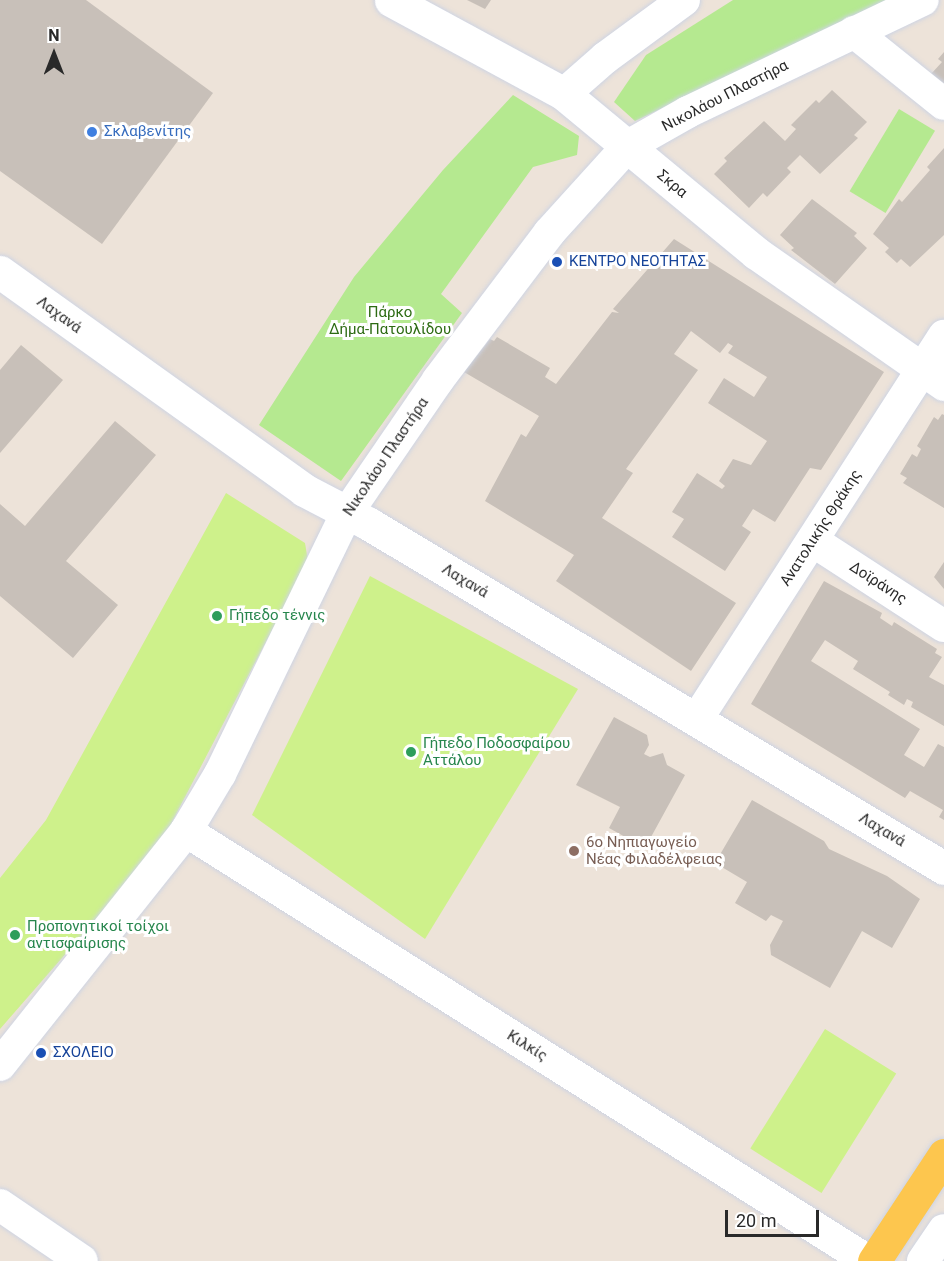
<!DOCTYPE html>
<meta charset="utf-8">
<style>
body{margin:0}
#map{position:relative;width:944px;height:1261px;overflow:hidden;background:#ede3d9;font-family:Roboto,sans-serif}
div>[style]{position:absolute}
[style*='--x']{left:calc(var(--x)*1px);top:calc(var(--y)*1px);width:calc(var(--w)*1px);rotate:calc(var(--a)*1deg)}
.green>*{inset:0;background:#b5e990;transform-origin:0 0}
.pitch>*{inset:0;background:#cef18b;transform-origin:0 0}
.building>*{inset:0;background:#c8c0b9}
.roads{filter:drop-shadow(0 0 2px #ced4e3) drop-shadow(0 0 2px #ced4e3)}
.street>*{height:32px;margin:-16px;padding:0 16px;transform-origin:16px;border-radius:16px;background:#fff}
.secondary>*{height:33px;margin:-16.5px;padding:0 16.5px;transform-origin:16.5px;border-radius:16.5px;background:#fff}
.primary>*{height:33px;margin:-16.5px;padding:0 16.5px;transform-origin:16.5px;border-radius:16.5px;background:#fdc64e}
.dots>*{width:16px;height:16px;translate:-50% -50%;box-sizing:border-box;border:3px solid #fff;border-radius:50%}
span{translate:-50% -50%;white-space:nowrap;text-align:center;line-height:1.15;-webkit-text-stroke:6px #fff;paint-order:stroke}
.street-label{font-size:15px;color:#292929}
.shop-label{font-size:15px;color:#366cbe}
.left{translate:0 -50%;text-align:left}
.transit-label{font-size:15px;color:#164399}
.park-label{font-size:15px;color:#2d6b13}
.leisure-label{font-size:15px;color:#27864d}
.education-label{font-size:15px;color:#785e54}
.north{position:absolute;left:24px;top:24px;width:60px;height:60px;-webkit-text-stroke:4px #fff;paint-order:stroke;rotate:0deg;font-size:16px;font-weight:700;line-height:24px;text-align:center;color:#292929}
.north::after{content:'';display:block;margin:auto;width:21px;height:27px;background:#292929;clip-path:polygon(50% 0,100% 100%,50% 72%,0 100%)}
.scale{position:absolute;left:725px;top:1210px;width:94px;height:27px;box-sizing:border-box;border:3px solid #292929;border-top:0;padding-left:8px;font-size:18px;line-height:21px;white-space:nowrap;color:#292929;-webkit-text-stroke:4px #fff;paint-order:stroke}
</style>
<div id="map">
<div class="green">
<i style="clip-path:polygon(733px 0,889px 0,635px 121px,614px 102px,646px 55px)"></i>
<i style="clip-path:polygon(513px 95px,579px 136px,577px 155px,533px 167px,441px 294px,462px 313px,341px 481px,259px 425px,354px 277px,443px 170px)"></i>
<i style="left:899px;top:109px;width:42px;height:96px;rotate:31deg"></i>
</div>
<div class="pitch">
<i style="clip-path:polygon(226px 493px,305px 543px,308px 561px,159px 847px,0 1029px,0 878px,46px 820px)"></i>
<i style="clip-path:polygon(370px 576px,578px 689px,425px 939px,252px 815px)"></i>
<i style="left:825px;top:1029px;width:84px;height:141px;rotate:32deg"></i>
</div>
<div class="building">
<i style="clip-path:polygon(0 0,86px 0,213px 93px,102px 244px,0 171px)"></i>
<i style="clip-path:polygon(467px 0,491px 0,485px 9px)"></i>
<i style="clip-path:polygon(944px 52px,944px 86px,931px 74px,942px 62px,938px 59px)"></i>
<i style="clip-path:polygon(832px 90px,867px 122px,854px 135px,858px 138px,820px 174px,800px 155px,787px 168px,791px 172px,767px 197px,763px 193px,749px 208px,714px 174px,727px 161px,724px 158px,764px 121px,785px 141px,796px 129px,791px 125px,816px 100px,819px 103px)"></i>
<i style="clip-path:polygon(944px 148px,944px 235px,910px 267px,901px 259px,897px 263px,885px 252px,889px 248px,873px 234px,899px 199px,902px 202px,930px 170px,927px 167px)"></i>
<i style="clip-path:polygon(812px 199px,857px 233px,854px 236px,867px 248px,835px 284px,791px 250px,794px 248px,780px 235px)"></i>
<i style="clip-path:polygon(674px 239px,884px 372px,821px 470px,810px 468px,775px 522px,753px 509px,742px 526px,751px 532px,725px 571px,672px 537px,684px 519px,672px 512px,697px 473px,722px 489px,725px 486px,719px 481px,733px 459px,751px 465px,767px 441px,708px 403px,724px 378px,754px 397px,767px 377px,728px 353px,733px 346px,728px 343px,720px 353px,691px 331px,674px 354px,698px 370px,626px 469px,633px 473px,602px 518px,736px 603px,691px 671px,556px 581px,574px 555px,485px 501px,521px 434px,526px 437px,539px 416px,464px 372px,490px 339px,494px 341px,497px 337px,550px 368px,545px 377px,556px 384px,612px 312px,619px 313px,613px 309px)"></i>
<i style="clip-path:polygon(21px 345px,63px 380px,0 453px,0 370px)"></i>
<i style="clip-path:polygon(942px 414px,944px 415px,944px 508px,903px 483px,907px 478px,900px 474px,912px 454px,917px 457px,921px 449px,917px 446px,934px 417px,938px 420px)"></i>
<i style="clip-path:polygon(115px 421px,156px 455px,66px 561px,118px 605px,73px 658px,0 596px,0 504px,25px 526px)"></i>
<i style="clip-path:polygon(944px 562px,944px 589px,934px 577px)"></i>
<i style="clip-path:polygon(824px 581px,882px 613px,880px 618px,892px 626px,894px 622px,937px 649px,935px 653px,942px 657px,929px 677px,944px 685px,944px 726px,911px 707px,913px 702px,907px 699px,904px 705px,888px 695px,890px 692px,853px 669px,858px 661px,825px 640px,811px 661px,920px 729px,904px 755px,924px 767px,938px 744px,944px 747px,944px 820px,939px 817px,943px 810px,910px 791px,905px 798px,751px 704px)"></i>
<i style="clip-path:polygon(614px 717px,647px 735px,649px 745px,644px 754px,650px 757px,663px 753px,667px 765px,685px 775px,645px 848px,609px 828px,620px 807px,576px 785px)"></i>
<i style="clip-path:polygon(752px 800px,824px 841px,829px 849px,887px 876px,920px 899px,892px 948px,862px 931px,830px 988px,771px 955px,770px 945px,783px 921px,771px 915px,766px 921px,735px 903px,747px 882px,715px 863px)"></i>
</div>
<div class="roads">
<div class="street">
<i style="--x:854;--y:32;--w:115;--a:38.7"></i>
<i style="--x:564;--y:94;--w:55;--a:-41.3"></i>
<i style="--x:605;--y:58;--w:98;--a:-36.3"></i>
<i style="--x:813;--y:541;--w:156;--a:33"></i>
<i style="--x:697;--y:719;--w:456;--a:-57.2"></i>
<i style="--x:186;--y:831;--w:806;--a:32.23"></i>
<i style="--x:0;--y:1065;--w:299;--a:-51.5"></i>
<i style="--x:186;--y:831;--w:66;--a:-59.2"></i>
<i style="--x:220;--y:774;--w:290;--a:-64.1"></i>
<i style="--x:347;--y:513;--w:161;--a:-55.6"></i>
<i style="--x:438;--y:380;--w:184;--a:-52.9"></i>
<i style="--x:549;--y:233;--w:118;--a:-47.8"></i>
<i style="--x:628;--y:146;--w:69;--a:-29.5"></i>
<i style="--x:688;--y:112;--w:260;--a:-25.5"></i>
<i style="--x:0;--y:1205;--w:99;--a:34.3"></i>
<i style="--x:923;--y:1261;--w:37;--a:-56"></i>
</div>
<div class="secondary">
<i style="--x:391;--y:0;--w:197;--a:28.5"></i>
<i style="--x:564;--y:94;--w:249;--a:39.6"></i>
<i style="--x:756;--y:253;--w:229;--a:34.9"></i>
<i style="--x:0;--y:272;--w:374;--a:35.6"></i>
<i style="--x:304;--y:490;--w:73;--a:27.6"></i>
<i style="--x:369;--y:524;--w:670;--a:30.89"></i>
</div>
<div class="primary">
<i style="--x:874;--y:1261;--w:127;--a:-56.6"></i>
</div>
</div>
<div class="dots">
<i style="left:92px;top:132px;background:#3f7fe0"></i>
<i style="left:557px;top:262px;background:#1a4fb4"></i>
<i style="left:217px;top:616px;background:#2e9e5b"></i>
<i style="left:411px;top:752px;background:#2e9e5b"></i>
<i style="left:574px;top:851px;background:#8d6e63"></i>
<i style="left:15px;top:935px;background:#2e9e5b"></i>
<i style="left:41px;top:1053px;background:#1a4fb4"></i>
</div>
<div class="street-label">
<span style="left:725px;top:96px;rotate:-27deg">Νικολάου Πλαστήρα</span>
<span style="left:672px;top:184px;rotate:40deg">Σκρα</span>
<span style="left:59px;top:315px;rotate:36deg">Λαχανά</span>
<span style="left:386px;top:457px;rotate:-56deg">Νικολάου Πλαστήρα</span>
<span style="left:821px;top:528px;rotate:-57deg">Ανατολικής Θράκης</span>
<span style="left:465px;top:581px;rotate:31deg">Λαχανά</span>
<span style="left:878px;top:583px;rotate:33deg">Δοϊράνης</span>
<span style="left:882px;top:830px;rotate:31deg">Λαχανά</span>
<span style="left:527px;top:1046px;rotate:32deg">Κιλκίς</span>
</div>
<div class="shop-label">
<span class="left" style="left:104px;top:132px">Σκλαβενίτης</span>
</div>
<div class="transit-label">
<span class="left" style="left:569px;top:262px">ΚΕΝΤΡΟ ΝΕΟΤΗΤΑΣ</span>
<span class="left" style="left:53px;top:1053px">ΣΧΟΛΕΙΟ</span>
</div>
<div class="park-label">
<span style="left:390px;top:321px">Πάρκο<br>Δήμα-Πατουλίδου</span>
</div>
<div class="leisure-label">
<span class="left" style="left:229px;top:616px">Γήπεδο τέννις</span>
<span class="left" style="left:423px;top:752px">Γήπεδο Ποδοσφαίρου<br>Αττάλου</span>
<span class="left" style="left:27px;top:935px">Προπονητικοί τοίχοι<br>αντισφαίρισης</span>
</div>
<div class="education-label">
<span class="left" style="left:586px;top:851px">6ο Νηπιαγωγείο<br>Νέας Φιλαδέλφειας</span>
</div>
<div class="north">N</div>
<div class="scale">20 m</div>
</div>
